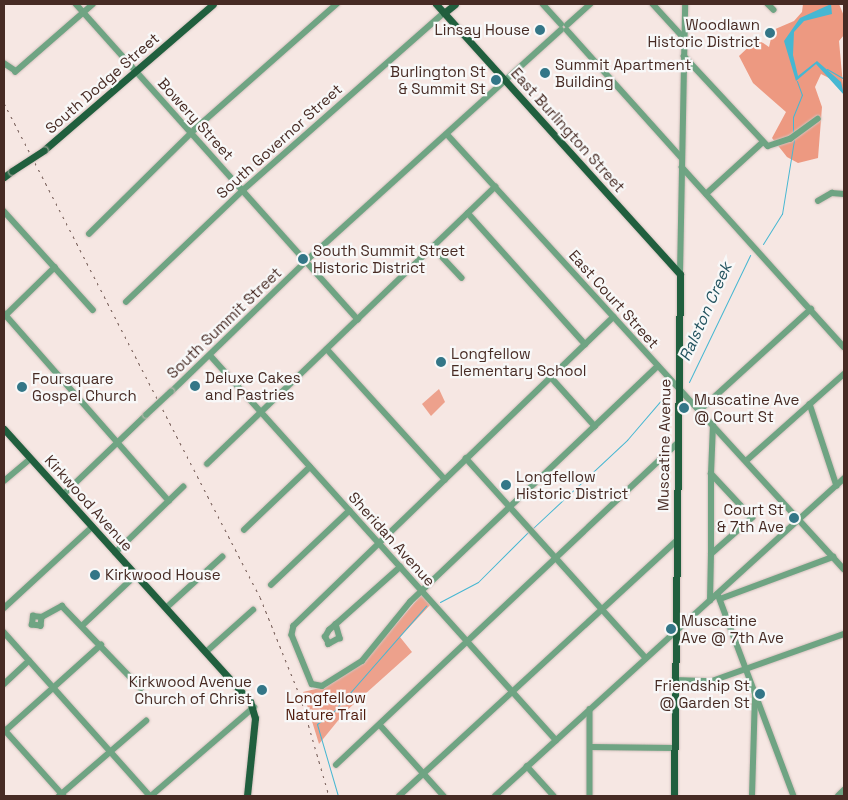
<!DOCTYPE html>
<style>
body{margin:0}
#map{position:relative;width:848px;height:800px;overflow:hidden;background:#f6e7e3;font-family:"Space Grotesk",sans-serif}
div>[style]{position:absolute}
[style*='--x']{left:calc(var(--x)*1px);top:calc(var(--y)*1px);width:calc(var(--w)*1px);rotate:calc(var(--a)*1deg)}
.green>*{inset:0;background:#eda18c}
.forest>*{inset:0;background:#ed9981}
.water>*{inset:0;background:#46b7d2}
.stream>*{height:1px;margin:-0.5px;padding:0 0.5px;transform-origin:0.5px;border-radius:0.5px;background:#46b7d2}
.roads{filter:drop-shadow(0 0 1px #d3c1bd) drop-shadow(0 0 1px #d3c1bd)}
.minor>*{height:5.5px;margin:-2.75px;padding:0 2.75px;transform-origin:2.75px;border-radius:2.75px;background:#6fa483}
.major>*{height:7px;margin:-3.5px;padding:0 3.5px;transform-origin:3.5px;border-radius:3.5px;background:#205f3e}
.rail>*{height:1px;margin-top:-0.5px;transform-origin:0;background:repeating-linear-gradient(90deg,#775e58 0 2.5px,transparent 0 7.5px)}
.bridges{filter:drop-shadow(0 0 1px #d3c1bd) drop-shadow(0 0 1px #d3c1bd)}
.minor-bridge>*{height:5.5px;margin:-2.75px;padding:0 2.75px;transform-origin:2.75px;border-radius:2.75px;background:#6fa483}
.major-bridge>*{height:7px;margin:-3.5px;padding:0 3.5px;transform-origin:3.5px;border-radius:3.5px;background:#205f3e}
.dots>*{width:14px;height:14px;translate:-50% -50%;box-sizing:border-box;border:2px solid #f8f8f8;border-radius:50%}
span{translate:-50% -50%;white-space:nowrap;text-align:center;line-height:1.15;-webkit-text-stroke:4.5px #f8f8f8;paint-order:stroke}
.poi-label{font-size:15px;color:#472b24}
.right{translate:-100% -50%;text-align:right}
.left{translate:0 -50%;text-align:left}
.street-label{font-size:15px;color:#472b24}
.park-label{font-size:15px;color:#501c0d}
.water-label{font-size:16px;color:#245460;font-style:italic}
.frame{position:absolute;inset:0;border:5px solid #472b24;pointer-events:none}
</style>
<div id="map">
<div class="green">
<i style="clip-path:polygon(439px 389px,445px 402px,431px 416px,422px 404px)"></i>
<i style="clip-path:polygon(422px 594px,431px 604px,400px 637px,412px 652px,345px 712px,319px 744px,303px 692px,324px 687px,362px 664px)"></i>
</div>
<div class="forest">
<i style="clip-path:polygon(803px 4px,839px 4px,844px 16px,844px 35px,839px 41px,844px 96px,839px 83px,821px 74px,815px 87px,822px 107px,818px 158px,798px 163px,787px 157px,772px 138px,786px 112px,753px 83px,739px 56px,757px 39px,769px 47px,773px 30px,794px 21px,802px 12px)"></i>
</div>
<div class="water">
<i style="clip-path:polygon(831px 4px,832px 14px,804px 21px,794px 32px,793px 55px,798px 76px,817px 61px,841px 82px,844px 95px,816px 64px,796px 81px,784px 41px,800px 18px)"></i>
</div>
<div class="stream">
<i style="--x:827;--y:69;--w:20;--a:30"></i>
<i style="--x:793;--y:133;--w:16;--a:-90"></i>
<i style="--x:793;--y:117;--w:24;--a:-68"></i>
<i style="--x:802;--y:95;--w:15;--a:-110"></i>
<i style="--x:763;--y:244;--w:36;--a:-58"></i>
<i style="--x:782;--y:214;--w:75;--a:-80.8"></i>
<i style="--x:689;--y:382;--w:141;--a:-64.3"></i>
<i style="--x:533;--y:528;--w:129;--a:-43.1"></i>
<i style="--x:627;--y:440;--w:65;--a:-49.4"></i>
<i style="--x:440;--y:602;--w:43;--a:-27.8"></i>
<i style="--x:478;--y:582;--w:71;--a:-45"></i>
<i style="--x:338;--y:796;--w:75;--a:-106.3"></i>
<i style="--x:317;--y:724;--w:21;--a:-37"></i>
<i style="--x:334;--y:711;--w:140;--a:-48.8"></i>
</div>
<div class="roads">
<div class="minor">
<i style="--x:76;--y:4;--w:423;--a:48.2"></i>
<i style="--x:543;--y:4;--w:27;--a:48"></i>
<i style="--x:653;--y:4;--w:46;--a:47.6"></i>
<i style="--x:768;--y:4;--w:8;--a:45"></i>
<i style="--x:567;--y:25;--w:31;--a:-42"></i>
<i style="--x:567;--y:30;--w:172;--a:48.1"></i>
<i style="--x:684;--y:56;--w:123;--a:47"></i>
<i style="--x:768;--y:146;--w:23;--a:-18"></i>
<i style="--x:790;--y:139;--w:34;--a:-36"></i>
<i style="--x:4;--y:63;--w:14;--a:34"></i>
<i style="--x:15;--y:72;--w:103;--a:-41.1"></i>
<i style="--x:447;--y:134;--w:589;--a:47.62"></i>
<i style="--x:682;--y:167;--w:242;--a:48"></i>
<i style="--x:706;--y:194;--w:77;--a:-42.4"></i>
<i style="--x:818;--y:201;--w:16;--a:-30"></i>
<i style="--x:832;--y:193;--w:12;--a:5"></i>
<i style="--x:4;--y:211;--w:133;--a:48"></i>
<i style="--x:468;--y:213;--w:176;--a:48.2"></i>
<i style="--x:89;--y:234;--w:149;--a:-44.7"></i>
<i style="--x:195;--y:129;--w:189;--a:-41.4"></i>
<i style="--x:433;--y:247;--w:42;--a:46.9"></i>
<i style="--x:680;--y:274;--w:270;--a:-88.9"></i>
<i style="--x:126;--y:302;--w:162;--a:-43.7"></i>
<i style="--x:243;--y:190;--w:268;--a:-41.4"></i>
<i style="--x:4;--y:313;--w:250;--a:48.7"></i>
<i style="--x:4;--y:317;--w:71;--a:-44.4"></i>
<i style="--x:614;--y:317;--w:445;--a:136"></i>
<i style="--x:294;--y:626;--w:9;--a:103"></i>
<i style="--x:292;--y:635;--w:53;--a:67.8"></i>
<i style="--x:312;--y:684;--w:10;--a:11"></i>
<i style="--x:322;--y:686;--w:47;--a:-32"></i>
<i style="--x:362;--y:661;--w:76;--a:-50.9"></i>
<i style="--x:410;--y:602;--w:342;--a:-43.6"></i>
<i style="--x:327;--y:349;--w:176;--a:47.8"></i>
<i style="--x:210;--y:355;--w:518;--a:48.05"></i>
<i style="--x:551;--y:377;--w:66;--a:48.1"></i>
<i style="--x:171;--y:392;--w:188;--a:-44.1"></i>
<i style="--x:306;--y:261;--w:344;--a:-42.2"></i>
<i style="--x:810;--y:404;--w:86;--a:71.8"></i>
<i style="--x:700;--y:410;--w:150;--a:-42.3"></i>
<i style="--x:466;--y:458;--w:269;--a:48"></i>
<i style="--x:746;--y:461;--w:131;--a:-41.6"></i>
<i style="--x:207;--y:464;--w:400;--a:-43.9"></i>
<i style="--x:4;--y:481;--w:34;--a:-40"></i>
<i style="--x:63;--y:495;--w:115;--a:-43.9"></i>
<i style="--x:244;--y:530;--w:91;--a:-43.7"></i>
<i style="--x:115;--y:553;--w:95;--a:-44.1"></i>
<i style="--x:711;--y:554;--w:80;--a:-90"></i>
<i style="--x:271;--y:585;--w:108;--a:-43.5"></i>
<i style="--x:718;--y:594;--w:216;--a:69.4"></i>
<i style="--x:720;--y:599;--w:121;--a:-20.4"></i>
<i style="--x:710;--y:601;--w:47;--a:-88.8"></i>
<i style="--x:711;--y:554;--w:55;--a:-41.3"></i>
<i style="--x:752;--y:518;--w:60;--a:-133"></i>
<i style="--x:711;--y:474;--w:49;--a:-87.7"></i>
<i style="--x:4;--y:608;--w:120;--a:-42.6"></i>
<i style="--x:166;--y:608;--w:76;--a:-42.3"></i>
<i style="--x:42;--y:617;--w:9;--a:96"></i>
<i style="--x:41;--y:626;--w:9;--a:-174"></i>
<i style="--x:32;--y:625;--w:9;--a:-84"></i>
<i style="--x:33;--y:616;--w:9;--a:6"></i>
<i style="--x:42;--y:617;--w:23;--a:-29"></i>
<i style="--x:62;--y:606;--w:114;--a:46.1"></i>
<i style="--x:336;--y:624;--w:15;--a:74"></i>
<i style="--x:340;--y:638;--w:13;--a:151"></i>
<i style="--x:329;--y:644;--w:8;--a:-120"></i>
<i style="--x:325;--y:637;--w:8;--a:-60"></i>
<i style="--x:329;--y:630;--w:9;--a:-41"></i>
<i style="--x:336;--y:624;--w:86;--a:-41.7"></i>
<i style="--x:83;--y:625;--w:73;--a:-43.3"></i>
<i style="--x:4;--y:632;--w:220;--a:48.3"></i>
<i style="--x:206;--y:652;--w:63;--a:-41.8"></i>
<i style="--x:674;--y:680;--w:38;--a:2"></i>
<i style="--x:712;--y:681;--w:140;--a:-19.6"></i>
<i style="--x:4;--y:684;--w:34;--a:-43"></i>
<i style="--x:590;--y:709;--w:87;--a:90"></i>
<i style="--x:381;--y:726;--w:94;--a:48"></i>
<i style="--x:4;--y:729;--w:90;--a:48.2"></i>
<i style="--x:5;--y:731;--w:129;--a:-41.9"></i>
<i style="--x:590;--y:747;--w:84;--a:0.7"></i>
<i style="--x:336;--y:765;--w:470;--a:-43.3"></i>
<i style="--x:527;--y:766;--w:40;--a:48"></i>
<i style="--x:59;--y:796;--w:115;--a:-40.8"></i>
<i style="--x:151;--y:796;--w:136;--a:-40.8"></i>
<i style="--x:399;--y:796;--w:378;--a:-42.6"></i>
<i style="--x:495;--y:796;--w:472;--a:-42.3"></i>
<i style="--x:752;--y:796;--w:104;--a:-88.3"></i>
<i style="--x:838;--y:796;--w:8;--a:-45"></i>
</div>
<div class="major">
<i style="--x:436;--y:4;--w:364;--a:47.9"></i>
<i style="--x:680;--y:274;--w:522;--a:90.66"></i>
<i style="--x:444;--y:13;--w:14;--a:-39"></i>
<i style="--x:44;--y:150;--w:223;--a:-40.8"></i>
<i style="--x:4;--y:177;--w:10;--a:-37"></i>
<i style="--x:4;--y:429;--w:367;--a:47.9"></i>
<i style="--x:250;--y:701;--w:18;--a:74"></i>
<i style="--x:255;--y:718;--w:78;--a:95.9"></i>
</div>
</div>
<div class="rail">
<i style="--x:4;--y:103;--w:556;--a:62.61"></i>
<i style="--x:260;--y:597;--w:107;--a:68"></i>
<i style="--x:300;--y:696;--w:104;--a:73.8"></i>
</div>
<div class="bridges">
<div class="minor-bridge">
<i style="--x:146;--y:415;--w:34;--a:-43"></i>
</div>
<div class="major-bridge">
<i style="--x:12;--y:171;--w:38;--a:-33"></i>
</div>
</div>
<div class="dots">
<i style="left:540px;top:30px;background:#337687"></i>
<i style="left:770px;top:33px;background:#337687"></i>
<i style="left:545px;top:73px;background:#337687"></i>
<i style="left:496px;top:80px;background:#337687"></i>
<i style="left:303px;top:259px;background:#337687"></i>
<i style="left:441px;top:362px;background:#337687"></i>
<i style="left:195px;top:386px;background:#337687"></i>
<i style="left:22px;top:387px;background:#337687"></i>
<i style="left:684px;top:408px;background:#337687"></i>
<i style="left:506px;top:485px;background:#337687"></i>
<i style="left:794px;top:518px;background:#337687"></i>
<i style="left:95px;top:575px;background:#337687"></i>
<i style="left:671px;top:629px;background:#337687"></i>
<i style="left:262px;top:690px;background:#337687"></i>
<i style="left:760px;top:694px;background:#337687"></i>
</div>
<div class="poi-label">
<span class="right" style="left:760px;top:33px">Woodlawn<br>Historic District</span>
<span class="right" style="left:530px;top:30px">Linsay House</span>
<span class="left" style="left:555px;top:73px">Summit Apartment<br>Building</span>
<span class="right" style="left:486px;top:80px">Burlington St<br>&amp; Summit St</span>
<span class="left" style="left:313px;top:259px">South Summit Street<br>Historic District</span>
<span class="left" style="left:451px;top:362px">Longfellow<br>Elementary School</span>
<span class="left" style="left:205px;top:386px">Deluxe Cakes<br>and Pastries</span>
<span class="left" style="left:32px;top:387px">Foursquare<br>Gospel Church</span>
<span class="left" style="left:694px;top:408px">Muscatine Ave<br>@ Court St</span>
<span class="left" style="left:516px;top:485px">Longfellow<br>Historic District</span>
<span class="right" style="left:784px;top:518px">Court St<br>&amp; 7th Ave</span>
<span class="left" style="left:105px;top:575px">Kirkwood House</span>
<span class="left" style="left:681px;top:629px">Muscatine<br>Ave @ 7th Ave</span>
<span class="right" style="left:252px;top:690px">Kirkwood Avenue<br>Church of Christ</span>
<span class="right" style="left:750px;top:694px">Friendship St<br>@ Garden St</span>
</div>
<div class="street-label">
<span style="left:102px;top:83px;rotate:-41deg">South Dodge Street</span>
<span style="left:196px;top:119px;rotate:48deg">Bowery Street</span>
<span style="left:568px;top:130px;rotate:48deg">East Burlington Street</span>
<span style="left:279px;top:141px;rotate:-42deg">South Governor Street</span>
<span style="left:614px;top:299px;rotate:48deg">East Court Street</span>
<span style="left:224px;top:323px;rotate:-44deg">South Summit Street</span>
<span style="left:664px;top:445px;rotate:-89deg">Muscatine Avenue</span>
<span style="left:89px;top:503px;rotate:48deg">Kirkwood Avenue</span>
<span style="left:392px;top:539px;rotate:48deg">Sheridan Avenue</span>
</div>
<div class="park-label">
<span style="left:326px;top:706px">Longfellow<br>Nature Trail</span>
</div>
<div class="water-label">
<span style="left:706px;top:312px;rotate:-66deg">Ralston Creek</span>
</div>
<div class="frame"></div>
</div>
